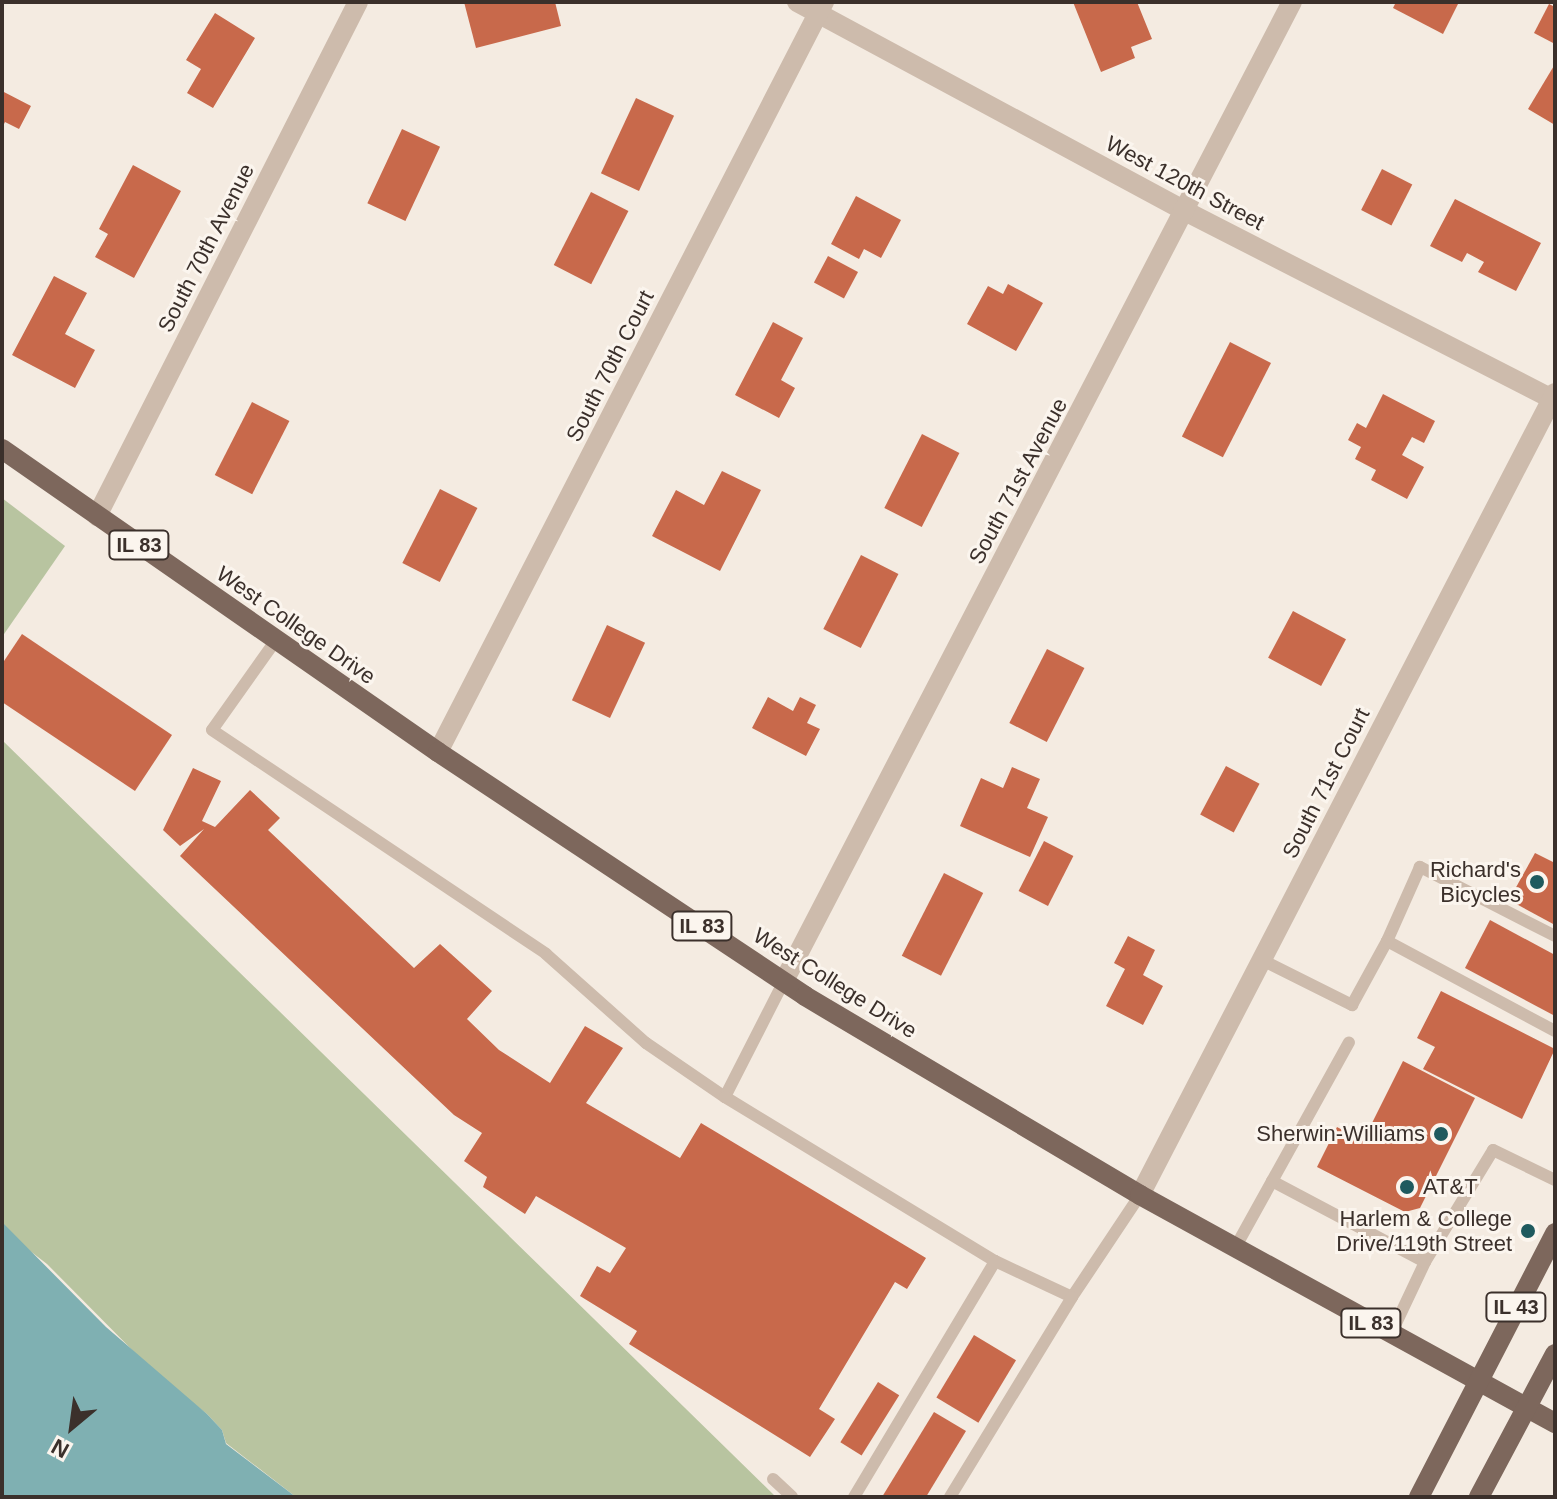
<!DOCTYPE html>
<style>
body{margin:0}
#map{position:relative;width:1557px;height:1499px;overflow:hidden;background:#f4ebe1;font-family:Arial,sans-serif}
div>[style]{position:absolute}
[style*='--x']{left:calc(var(--x)*1px);top:calc(var(--y)*1px);width:calc(var(--w)*1px);rotate:calc(var(--a)*1deg)}
.green>*{inset:0;background:#b8c4a0}
.water>*{inset:0;background:#7fb0b2}
.building>*{inset:0;background:#c8694b;transform-origin:0 0}
.lane>*{height:12px;margin:-6px;padding:0 6px;transform-origin:6px;border-radius:6px;background:#cdbbac}
.street>*{height:20px;margin:-10px;padding:0 10px;transform-origin:10px;border-radius:10px;background:#cdbbac}
.primary>*{height:20px;margin:-10px;padding:0 10px;transform-origin:10px;border-radius:10px;background:#7d675c}
.dots>*{width:22px;height:22px;translate:-50% -50%;box-sizing:border-box;border:4px solid #fbf5ee;border-radius:50%}
span{translate:-50% -50%;white-space:nowrap;text-align:center;line-height:1.15;-webkit-text-stroke:6px #fbf5ee;paint-order:stroke}
.shield-label span{padding:2px 6px;background:#fbf5ee;border:2px solid;border-radius:6px;-webkit-text-stroke-width:0}
.shield-label{font-size:20px;color:#3b302b;font-weight:700}
.street-label{font-size:22px;color:#3b302b}
.poi-label{font-size:22px;color:#3b302b}
.right{translate:-100% -50%;text-align:right}
.left{translate:0 -50%;text-align:left}
.frame{position:absolute;inset:0;border:4px solid #3b302b;pointer-events:none}
.north{position:absolute;left:32px;top:1387px;width:80px;height:80px;-webkit-text-stroke:6px #fbf5ee;paint-order:stroke;rotate:209deg;font-size:22px;font-weight:700;line-height:32px;text-align:center;color:#3b302b}
.north::after{content:'';display:block;margin:auto;width:28px;height:36px;background:#3b302b;clip-path:polygon(50% 0,100% 100%,50% 72%,0 100%)}
</style>
<div id="map">
<div class="green">
<i style="clip-path:polygon(2px 498px,65px 546px,2px 637px)"></i>
<i style="clip-path:polygon(2px 740px,776px 1497px,296px 1497px,226px 1443px,222px 1430px,207px 1414px,156px 1374px,47px 1264px,12px 1237px,2px 1222px)"></i>
</div>
<div class="water">
<i style="clip-path:polygon(2px 1222px,106px 1327px,207px 1414px,222px 1430px,226px 1444px,296px 1497px,2px 1497px)"></i>
</div>
<div class="building">
<i style="clip-path:polygon(464px 2px,555px 2px,561px 26px,476px 48px)"></i>
<i style="clip-path:polygon(1073px 2px,1137px 2px,1152px 39px,1131px 47px,1135px 58px,1101px 72px)"></i>
<i style="clip-path:polygon(1396px 2px,1459px 2px,1443px 34px,1393px 8px)"></i>
<i style="clip-path:polygon(1549px 4px,1555px 7px,1555px 44px,1534px 33px)"></i>
<i style="clip-path:polygon(215px 13px,255px 38px,213px 108px,187px 93px,201px 69px,186px 60px)"></i>
<i style="clip-path:polygon(1555px 64px,1555px 125px,1528px 109px)"></i>
<i style="clip-path:polygon(2px 91px,31px 106px,19px 129px,5px 122px,2px 128px)"></i>
<i style="left:636px;top:98px;width:42px;height:83px;rotate:25deg"></i>
<i style="left:402px;top:129px;width:42px;height:82px;rotate:25deg"></i>
<i style="clip-path:polygon(133px 165px,181px 191px,134px 278px,95px 257px,108px 234px,99px 229px)"></i>
<i style="left:1382px;top:169px;width:34px;height:46px;rotate:27deg"></i>
<i style="left:591px;top:192px;width:42px;height:82px;rotate:27deg"></i>
<i style="clip-path:polygon(856px 196px,901px 220px,881px 258px,864px 249px,859px 259px,831px 244px)"></i>
<i style="clip-path:polygon(1455px 199px,1541px 243px,1516px 291px,1478px 272px,1484px 262px,1467px 253px,1462px 262px,1430px 246px)"></i>
<i style="left:828px;top:256px;width:34px;height:30px;rotate:28deg"></i>
<i style="clip-path:polygon(54px 276px,87px 293px,65px 334px,95px 350px,75px 388px,12px 355px)"></i>
<i style="clip-path:polygon(1008px 284px,1043px 303px,1016px 351px,967px 324px,988px 286px,1003px 294px)"></i>
<i style="clip-path:polygon(773px 322px,803px 338px,781px 380px,795px 388px,779px 418px,735px 395px)"></i>
<i style="left:1230px;top:342px;width:46px;height:106px;rotate:27deg"></i>
<i style="clip-path:polygon(1383px 394px,1435px 421px,1424px 443px,1412px 437px,1402px 455px,1424px 467px,1407px 499px,1371px 480px,1376px 470px,1355px 459px,1361px 447px,1348px 440px,1357px 423px,1366px 428px)"></i>
<i style="left:252px;top:402px;width:42px;height:82px;rotate:27deg"></i>
<i style="left:922px;top:434px;width:42px;height:83px;rotate:27deg"></i>
<i style="clip-path:polygon(722px 471px,761px 490px,720px 571px,652px 536px,676px 490px,704px 505px)"></i>
<i style="left:440px;top:489px;width:42px;height:83px;rotate:27deg"></i>
<i style="left:861px;top:555px;width:42px;height:83px;rotate:27deg"></i>
<i style="left:1293px;top:611px;width:60px;height:53px;rotate:28deg"></i>
<i style="left:607px;top:625px;width:42px;height:83px;rotate:25deg"></i>
<i style="clip-path:polygon(22px 634px,172px 735px,135px 791px,2px 702px,2px 664px)"></i>
<i style="left:1047px;top:649px;width:42px;height:83px;rotate:27deg"></i>
<i style="clip-path:polygon(768px 697px,793px 711px,800px 697px,816px 705px,807px 723px,820px 729px,806px 756px,752px 728px)"></i>
<i style="left:1226px;top:766px;width:38px;height:55px;rotate:28deg"></i>
<i style="clip-path:polygon(1012px 767px,1040px 779px,1027px 808px,1048px 817px,1030px 857px,960px 826px,981px 778px,1003px 788px)"></i>
<i style="clip-path:polygon(193px 768px,221px 781px,202px 821px,215px 827px,250px 790px,280px 818px,268px 830px,414px 968px,440px 944px,492px 991px,467px 1019px,499px 1050px,550px 1083px,585px 1026px,623px 1048px,586px 1103px,680px 1158px,701px 1123px,926px 1258px,907px 1289px,895px 1282px,819px 1409px,835px 1419px,810px 1457px,629px 1344px,637px 1331px,580px 1296px,597px 1266px,610px 1273px,626px 1248px,536px 1196px,525px 1214px,483px 1187px,487px 1177px,464px 1161px,482px 1133px,454px 1115px,180px 856px,204px 829px,180px 846px,163px 830px)"></i>
<i style="left:1044px;top:841px;width:33px;height:56px;rotate:27deg"></i>
<i style="clip-path:polygon(1535px 853px,1555px 863px,1555px 925px,1509px 900px)"></i>
<i style="left:944px;top:873px;width:44px;height:93px;rotate:27deg"></i>
<i style="clip-path:polygon(1490px 920px,1555px 955px,1555px 1016px,1465px 968px)"></i>
<i style="clip-path:polygon(1128px 936px,1155px 950px,1143px 975px,1163px 986px,1143px 1025px,1106px 1006px,1125px 969px,1114px 963px)"></i>
<i style="clip-path:polygon(1441px 991px,1555px 1049px,1522px 1119px,1423px 1069px,1435px 1047px,1417px 1038px)"></i>
<i style="clip-path:polygon(1403px 1061px,1475px 1098px,1420px 1208px,1405px 1212px,1317px 1167px,1337px 1127px,1363px 1141px)"></i>
<i style="left:974px;top:1335px;width:49px;height:73px;rotate:31deg"></i>
<i style="left:878px;top:1382px;width:25px;height:71px;rotate:32deg"></i>
<i style="clip-path:polygon(934px 1412px,966px 1431px,926px 1497px,882px 1497px)"></i>
</div>
<div class="lane">
<i style="--x:276;--y:640;--w:110;--a:125.4"></i>
<i style="--x:212;--y:730;--w:402;--a:33.8"></i>
<i style="--x:546;--y:954;--w:134;--a:41.7"></i>
<i style="--x:646;--y:1043;--w:96;--a:34.4"></i>
<i style="--x:1555;--y:936;--w:152;--a:-152.9"></i>
<i style="--x:1420;--y:867;--w:81;--a:114"></i>
<i style="--x:1387;--y:941;--w:191;--a:28.2"></i>
<i style="--x:1262;--y:960;--w:101;--a:26.6"></i>
<i style="--x:1352;--y:1005;--w:73;--a:-61.3"></i>
<i style="--x:784;--y:981;--w:130;--a:117"></i>
<i style="--x:725;--y:1097;--w:316;--a:31.3"></i>
<i style="--x:995;--y:1261;--w:85;--a:25.1"></i>
<i style="--x:1072;--y:1297;--w:123;--a:-56.3"></i>
<i style="--x:1272;--y:1181;--w:173;--a:27.9"></i>
<i style="--x:1235;--y:1248;--w:235;--a:-61"></i>
<i style="--x:1391;--y:1334;--w:80;--a:-64.7"></i>
<i style="--x:1425;--y:1262;--w:131;--a:-58.7"></i>
<i style="--x:1493;--y:1150;--w:69;--a:25.8"></i>
<i style="--x:773;--y:1479;--w:26;--a:43"></i>
<i style="--x:854;--y:1497;--w:275;--a:-59.1"></i>
<i style="--x:950;--y:1497;--w:234;--a:-58.6"></i>
</div>
<div class="street">
<i style="--x:797;--y:2;--w:441;--a:28.3"></i>
<i style="--x:1185;--y:211;--w:415;--a:27.1"></i>
<i style="--x:97;--y:516;--w:576;--a:-63.08"></i>
<i style="--x:438;--y:752;--w:844;--a:-62.77"></i>
<i style="--x:784;--y:981;--w:1103;--a:-62.58"></i>
<i style="--x:1140;--y:1195;--w:903;--a:-62.64"></i>
</div>
<div class="primary">
<i style="--x:2;--y:449;--w:531;--a:34.8"></i>
<i style="--x:438;--y:752;--w:441;--a:33.6"></i>
<i style="--x:805;--y:996;--w:390;--a:30.7"></i>
<i style="--x:1140;--y:1195;--w:474;--a:28.8"></i>
<i style="--x:1419;--y:1497;--w:297;--a:-62.7"></i>
<i style="--x:1479;--y:1497;--w:162;--a:-62"></i>
</div>
<div class="dots">
<i style="left:1537px;top:882px;background:#1f5a5e"></i>
<i style="left:1441px;top:1134px;background:#1f5a5e"></i>
<i style="left:1407px;top:1187px;background:#1f5a5e"></i>
<i style="left:1528px;top:1231px;background:#1f5a5e"></i>
</div>
<div class="shield-label">
<span style="left:139px;top:545px">IL 83</span>
<span style="left:702px;top:926px">IL 83</span>
<span style="left:1516px;top:1307px">IL 43</span>
<span style="left:1371px;top:1323px">IL 83</span>
</div>
<div class="street-label">
<span style="left:1185px;top:183px;rotate:28deg">West 120th Street</span>
<span style="left:206px;top:248px;rotate:-63deg">South 70th Avenue</span>
<span style="left:610px;top:366px;rotate:-63deg">South 70th Court</span>
<span style="left:1018px;top:481px;rotate:-62deg">South 71st Avenue</span>
<span style="left:296px;top:625px;rotate:35deg">West College Drive</span>
<span style="left:1326px;top:783px;rotate:-63deg">South 71st Court</span>
<span style="left:835px;top:983px;rotate:32deg">West College Drive</span>
</div>
<div class="poi-label">
<span class="right" style="left:1521px;top:882px">Richard's<br>Bicycles</span>
<span class="right" style="left:1425px;top:1134px">Sherwin-Williams</span>
<span class="left" style="left:1423px;top:1187px">AT&amp;T</span>
<span class="right" style="left:1512px;top:1231px">Harlem &amp; College<br>Drive/119th Street</span>
</div>
<div class="frame"></div>
<div class="north">N</div>
</div>
